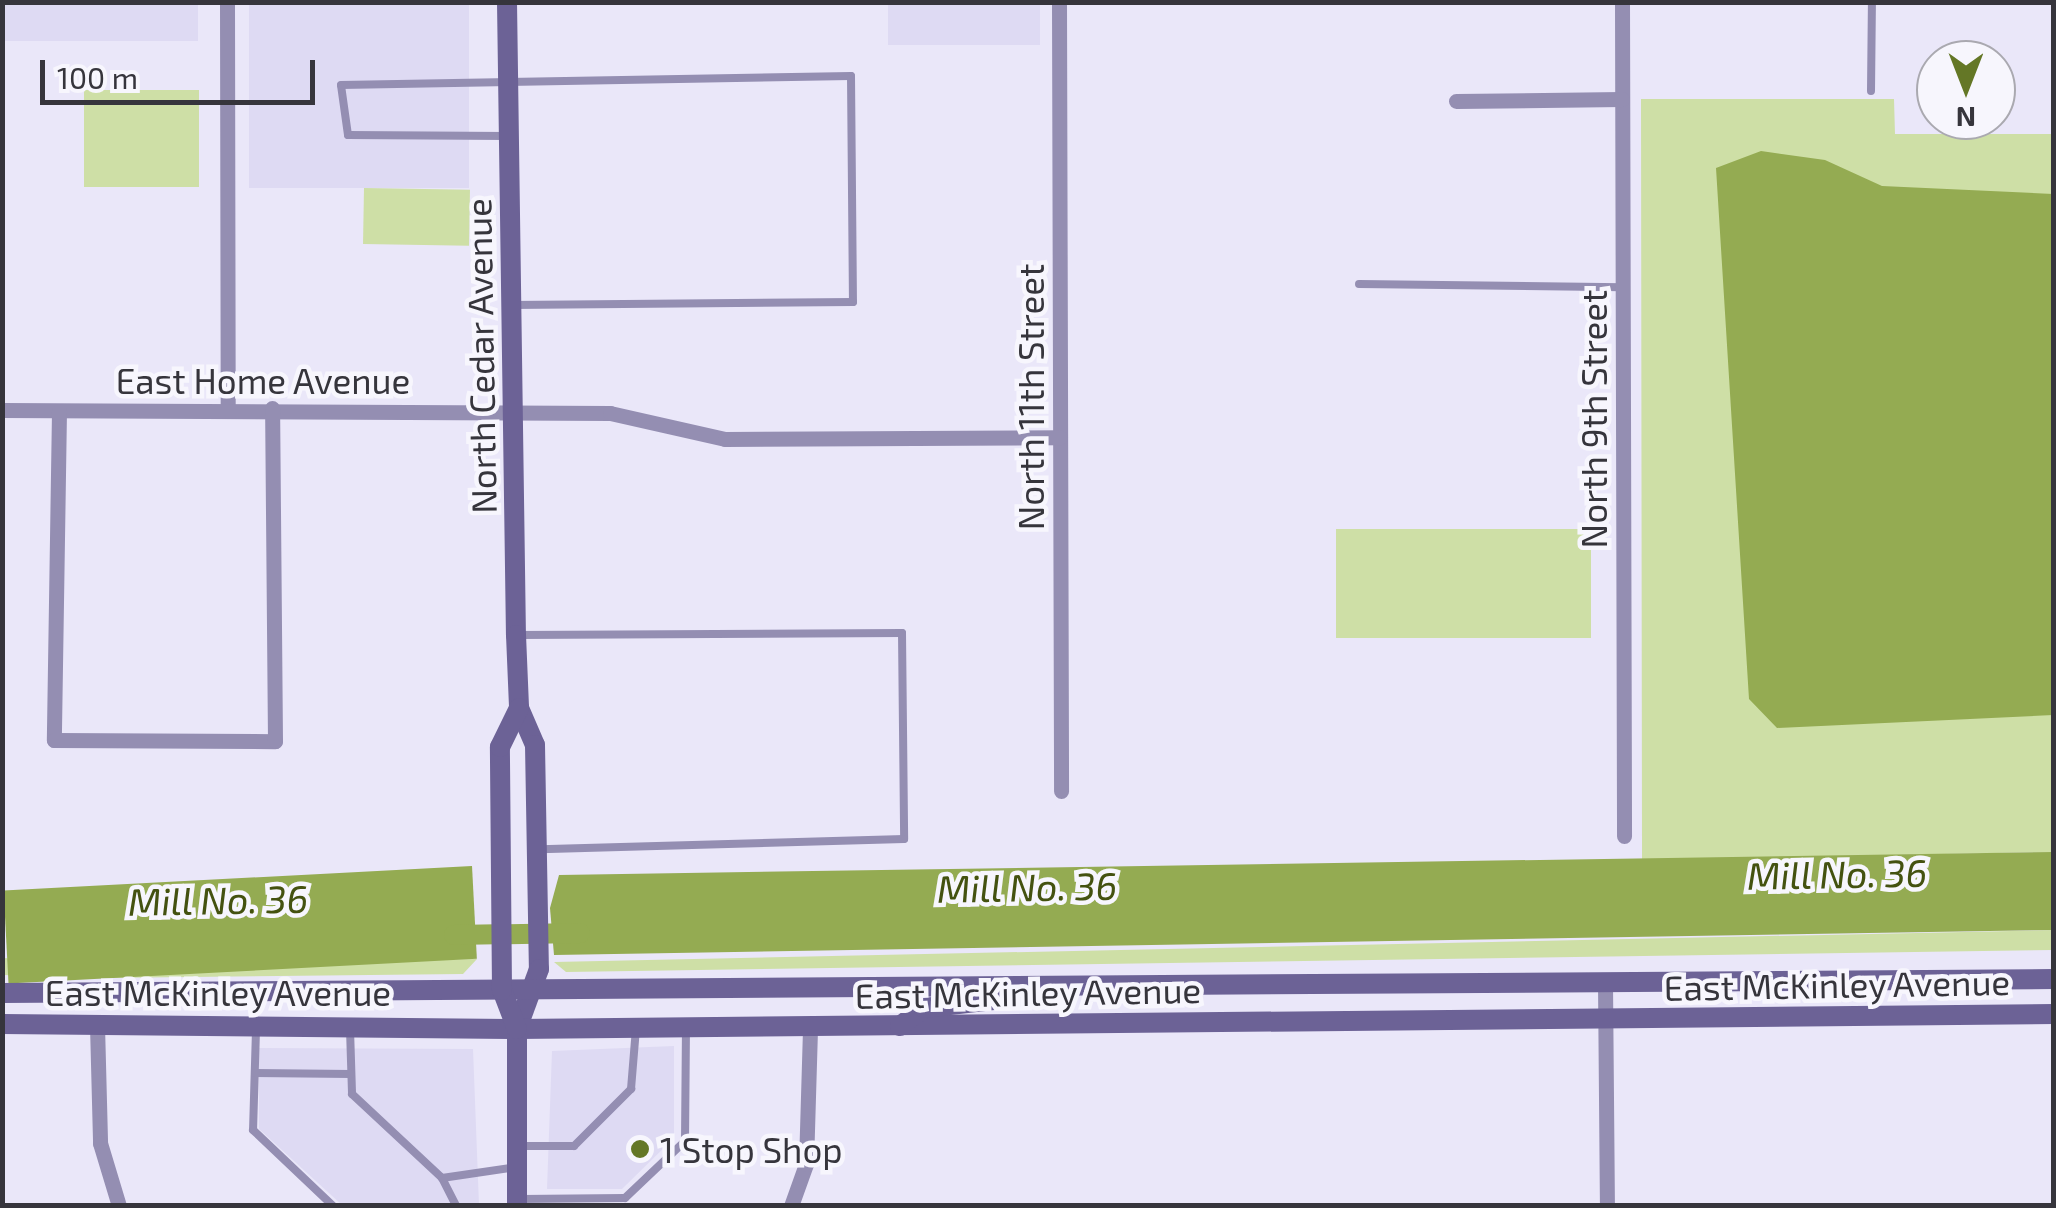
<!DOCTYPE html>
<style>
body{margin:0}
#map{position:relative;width:2056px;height:1208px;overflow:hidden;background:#eae7f9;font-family:"Exo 2",sans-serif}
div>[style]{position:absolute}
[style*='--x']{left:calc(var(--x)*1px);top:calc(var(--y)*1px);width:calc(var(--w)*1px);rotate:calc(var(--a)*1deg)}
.built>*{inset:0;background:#dedaf3;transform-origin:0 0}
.green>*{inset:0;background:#cedfa6;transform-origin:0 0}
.water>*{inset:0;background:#94ab52;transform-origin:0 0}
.canal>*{height:20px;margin:-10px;padding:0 10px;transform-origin:10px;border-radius:10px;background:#94ab52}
.lane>*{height:8px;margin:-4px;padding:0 4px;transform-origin:4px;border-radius:4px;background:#948eb2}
.street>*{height:15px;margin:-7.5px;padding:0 7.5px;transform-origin:7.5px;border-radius:7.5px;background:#948eb2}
.secondary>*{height:20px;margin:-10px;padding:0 10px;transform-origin:10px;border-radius:10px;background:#6c6296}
.dots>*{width:28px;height:28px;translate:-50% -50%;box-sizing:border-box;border:5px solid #f7f6fd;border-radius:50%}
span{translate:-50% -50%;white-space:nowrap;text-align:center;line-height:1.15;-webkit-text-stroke:9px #f7f6fd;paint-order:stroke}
.street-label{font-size:35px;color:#36353c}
.poi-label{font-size:35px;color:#36353c}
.left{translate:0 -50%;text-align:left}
.water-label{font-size:38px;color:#445210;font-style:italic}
.frame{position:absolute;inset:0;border:5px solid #36353c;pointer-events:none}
.north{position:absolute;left:1916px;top:40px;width:100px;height:100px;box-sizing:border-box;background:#f7f6fd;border:2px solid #aaa9b0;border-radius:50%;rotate:180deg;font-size:28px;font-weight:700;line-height:40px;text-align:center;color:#36353c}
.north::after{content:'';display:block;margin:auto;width:35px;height:45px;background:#647726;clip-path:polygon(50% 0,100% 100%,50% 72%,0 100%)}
.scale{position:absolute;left:40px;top:60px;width:275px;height:45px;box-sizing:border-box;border:5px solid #36353c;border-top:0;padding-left:12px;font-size:30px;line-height:35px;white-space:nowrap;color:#36353c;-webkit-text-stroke:8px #f7f6fd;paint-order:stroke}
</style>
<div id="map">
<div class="built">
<i style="left:3px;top:2px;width:195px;height:39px"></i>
<i style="left:249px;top:3px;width:220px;height:185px"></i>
<i style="left:888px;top:3px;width:152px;height:42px"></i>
<i style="clip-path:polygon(674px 1046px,674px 1138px,622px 1189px,547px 1189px,552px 1051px)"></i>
<i style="clip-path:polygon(259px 1048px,473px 1049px,479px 1205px,342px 1205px,259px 1129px)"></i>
</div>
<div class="green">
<i style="left:84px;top:90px;width:115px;height:97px"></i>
<i style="clip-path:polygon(1641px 99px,1894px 99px,1895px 134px,2053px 134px,2053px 852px,1642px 860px)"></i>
<i style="left:364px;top:188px;width:106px;height:56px;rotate:1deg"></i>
<i style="left:1336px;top:529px;width:255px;height:109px"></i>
<i style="clip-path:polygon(2054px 930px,2053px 950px,566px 972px,554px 962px)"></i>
<i style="clip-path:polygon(3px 958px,100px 962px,477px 959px,463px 974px,100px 978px,3px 975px)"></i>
</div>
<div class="water">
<i style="clip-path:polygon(1761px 151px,1825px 160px,1882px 186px,2053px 194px,2053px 715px,1777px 728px,1749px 699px,1716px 168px)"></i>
<i style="clip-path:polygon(2053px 852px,2053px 930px,554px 955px,550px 908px,559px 875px)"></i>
<i style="left:472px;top:866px;width:93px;height:469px;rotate:87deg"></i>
</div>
<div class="canal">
<i style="--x:454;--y:935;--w:126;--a:-0.9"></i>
</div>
<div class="lane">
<i style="--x:1871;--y:91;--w:89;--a:-89.4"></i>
<i style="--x:507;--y:136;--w:159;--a:-179.6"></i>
<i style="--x:348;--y:135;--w:50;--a:-98"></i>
<i style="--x:341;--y:85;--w:510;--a:-1.01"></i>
<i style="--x:851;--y:76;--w:226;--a:89.5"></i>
<i style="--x:853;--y:302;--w:341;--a:179.5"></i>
<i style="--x:1359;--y:284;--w:264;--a:0.7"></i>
<i style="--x:520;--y:635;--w:382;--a:-0.3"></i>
<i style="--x:902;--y:633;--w:206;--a:89.4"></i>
<i style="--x:904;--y:839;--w:364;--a:178.4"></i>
<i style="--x:350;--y:1029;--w:65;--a:88.2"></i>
<i style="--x:352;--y:1094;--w:123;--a:43"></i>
<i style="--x:442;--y:1178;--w:31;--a:63"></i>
<i style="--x:256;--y:1030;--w:100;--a:91.7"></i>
<i style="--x:253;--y:1130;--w:110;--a:43.5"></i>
<i style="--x:255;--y:1073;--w:96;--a:0.6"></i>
<i style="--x:521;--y:1146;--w:53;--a:0"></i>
<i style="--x:574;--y:1146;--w:81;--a:-45"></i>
<i style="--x:631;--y:1089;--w:61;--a:-85.3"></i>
<i style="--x:442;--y:1178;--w:76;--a:-8.3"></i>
<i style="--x:521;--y:1199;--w:104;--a:-0.6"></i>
<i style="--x:625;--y:1198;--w:83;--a:-43.5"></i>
<i style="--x:685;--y:1141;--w:109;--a:-89.5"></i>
</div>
<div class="street">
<i style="--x:227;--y:2;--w:405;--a:89.9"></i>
<i style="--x:1059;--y:2;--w:789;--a:89.85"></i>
<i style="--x:1622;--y:2;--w:834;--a:89.86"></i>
<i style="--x:1456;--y:101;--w:166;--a:-0.7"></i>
<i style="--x:2;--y:410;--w:608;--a:0.28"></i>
<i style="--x:610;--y:413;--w:118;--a:12.7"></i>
<i style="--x:725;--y:439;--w:335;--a:-0.3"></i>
<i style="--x:59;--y:411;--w:329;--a:90.9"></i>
<i style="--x:54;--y:740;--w:221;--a:0.3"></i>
<i style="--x:275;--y:741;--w:333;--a:-90.5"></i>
<i style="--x:1605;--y:983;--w:223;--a:89.5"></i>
<i style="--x:97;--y:1025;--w:118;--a:88.5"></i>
<i style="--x:100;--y:1143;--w:66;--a:73.2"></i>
<i style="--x:791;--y:1206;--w:45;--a:-70.3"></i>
<i style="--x:806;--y:1164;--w:137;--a:-88.3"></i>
</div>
<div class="secondary">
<i style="--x:507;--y:2;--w:633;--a:89.19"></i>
<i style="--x:516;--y:635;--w:73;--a:87.6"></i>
<i style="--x:519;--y:708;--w:40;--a:66.6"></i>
<i style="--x:535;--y:745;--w:224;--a:89"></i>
<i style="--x:539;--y:969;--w:64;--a:110.1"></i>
<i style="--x:2;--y:993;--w:2052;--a:-0.39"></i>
<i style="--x:2;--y:1024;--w:515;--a:0.56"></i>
<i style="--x:517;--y:1029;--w:1537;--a:-0.56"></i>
<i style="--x:900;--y:1026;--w:30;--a:-37"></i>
<i style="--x:924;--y:1008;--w:106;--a:-6.5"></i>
<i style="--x:517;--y:1206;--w:177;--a:-90"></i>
<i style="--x:517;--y:1029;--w:42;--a:-111"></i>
<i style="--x:502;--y:990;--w:243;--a:-90.5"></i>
<i style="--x:500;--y:747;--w:43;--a:-64"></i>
</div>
<div class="dots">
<i style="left:640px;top:1149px;background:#647726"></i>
</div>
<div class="street-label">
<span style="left:480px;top:356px;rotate:-91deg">North Cedar Avenue</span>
<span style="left:263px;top:380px">East Home Avenue</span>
<span style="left:1030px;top:397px;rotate:-90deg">North 11th Street</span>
<span style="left:1593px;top:419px;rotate:-90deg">North 9th Street</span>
<span style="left:1837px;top:984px;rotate:-1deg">East McKinley Avenue</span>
<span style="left:218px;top:992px">East McKinley Avenue</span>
<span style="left:1028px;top:992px;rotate:-1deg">East McKinley Avenue</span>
</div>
<div class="poi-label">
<span class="left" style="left:660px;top:1149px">1 Stop Shop</span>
</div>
<div class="water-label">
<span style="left:1837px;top:874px;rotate:-1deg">Mill No. 36</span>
<span style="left:1027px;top:887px;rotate:-1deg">Mill No. 36</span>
<span style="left:218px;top:900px;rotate:-1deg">Mill No. 36</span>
</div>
<div class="frame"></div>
<div class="north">N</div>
<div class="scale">100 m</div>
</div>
